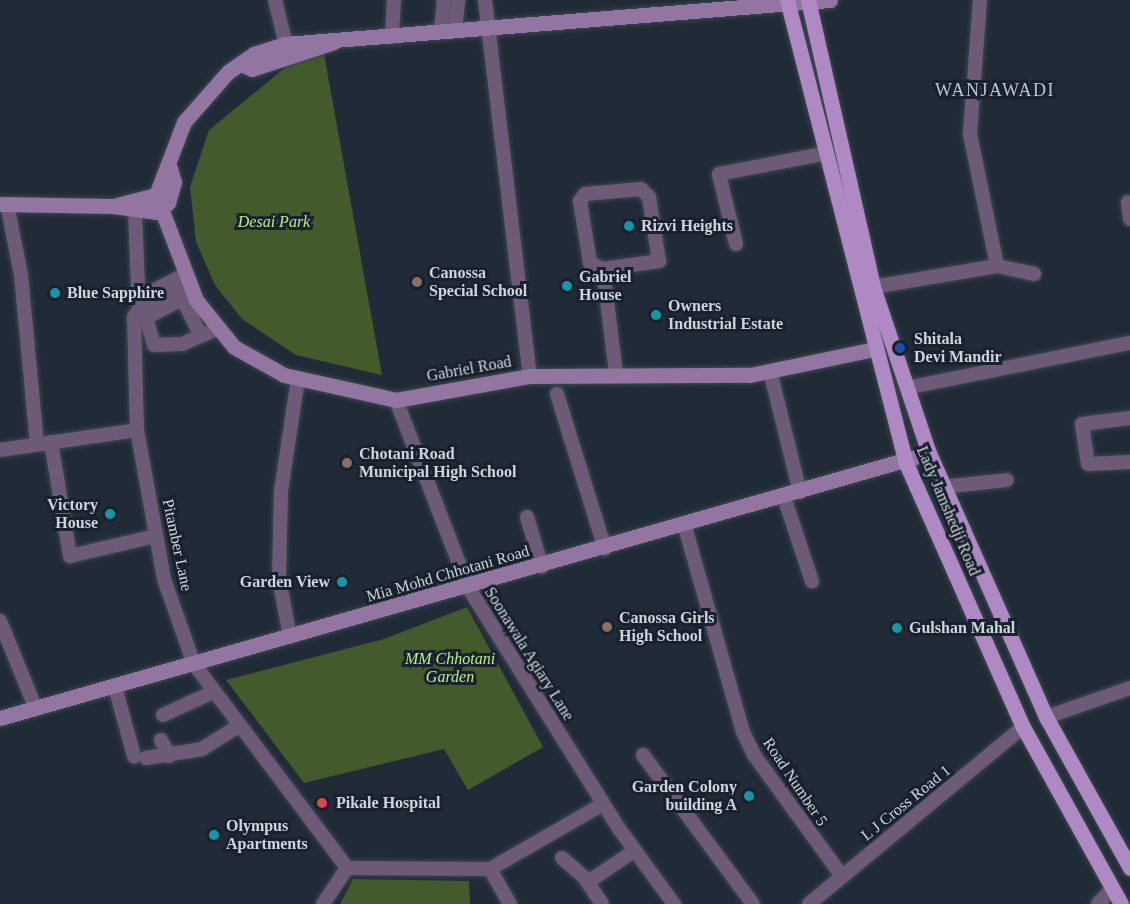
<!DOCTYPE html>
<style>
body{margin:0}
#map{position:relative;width:1130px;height:904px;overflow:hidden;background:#212b37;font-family:"Times New Roman",serif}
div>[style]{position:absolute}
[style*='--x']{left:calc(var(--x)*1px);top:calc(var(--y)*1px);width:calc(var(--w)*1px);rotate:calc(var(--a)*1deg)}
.green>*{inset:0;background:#435b2c}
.roads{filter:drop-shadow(0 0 2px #3d4652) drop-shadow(0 0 2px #3d4652)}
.street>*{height:14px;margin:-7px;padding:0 7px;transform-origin:7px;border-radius:7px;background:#6d5a76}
.secondary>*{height:15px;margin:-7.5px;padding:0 7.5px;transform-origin:7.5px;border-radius:7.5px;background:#9275a1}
.primary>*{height:15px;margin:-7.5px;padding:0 7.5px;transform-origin:7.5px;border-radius:7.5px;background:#af89c3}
.dots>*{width:16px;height:16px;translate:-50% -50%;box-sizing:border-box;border:3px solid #18212d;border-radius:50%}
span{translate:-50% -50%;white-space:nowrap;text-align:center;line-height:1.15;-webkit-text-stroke:6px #18212d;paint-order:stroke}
.park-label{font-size:16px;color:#bbef8b;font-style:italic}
.poi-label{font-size:16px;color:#cfd5dd;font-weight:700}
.left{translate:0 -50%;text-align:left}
.right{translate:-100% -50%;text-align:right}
.street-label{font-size:16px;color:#cfd5dd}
.neighbourhood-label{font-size:18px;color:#b9c6d6;letter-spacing:1.5px}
</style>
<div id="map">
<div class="green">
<i style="clip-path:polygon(324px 54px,382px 375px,296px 355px,242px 319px,215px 285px,196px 242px,190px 187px,209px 130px,292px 62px)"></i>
<i style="clip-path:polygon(467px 607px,543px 747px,468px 790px,444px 749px,304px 783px,226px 680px,384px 639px)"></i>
<i style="clip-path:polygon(353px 879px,469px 881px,470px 904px,340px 904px)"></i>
</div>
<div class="roads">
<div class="street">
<i style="--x:275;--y:0;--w:55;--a:76.2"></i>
<i style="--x:485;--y:0;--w:379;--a:83.2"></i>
<i style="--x:980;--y:0;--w:134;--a:94.3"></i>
<i style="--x:970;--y:134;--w:135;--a:78.4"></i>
<i style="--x:455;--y:31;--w:31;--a:-84"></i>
<i style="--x:441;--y:32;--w:32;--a:-85"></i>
<i style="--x:392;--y:37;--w:37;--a:-87"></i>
<i style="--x:1128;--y:202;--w:17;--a:83"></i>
<i style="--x:7;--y:204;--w:72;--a:78.8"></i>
<i style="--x:21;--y:275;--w:170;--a:84.6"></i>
<i style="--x:135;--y:212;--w:75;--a:87.7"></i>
<i style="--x:736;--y:244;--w:72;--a:-103.7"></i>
<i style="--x:719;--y:174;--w:106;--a:-10.9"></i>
<i style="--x:603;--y:269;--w:57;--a:-8.1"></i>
<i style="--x:659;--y:261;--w:65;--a:-98.9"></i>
<i style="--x:649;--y:197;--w:11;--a:-135"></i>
<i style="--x:641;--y:189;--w:56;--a:174.9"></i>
<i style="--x:585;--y:194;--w:9;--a:126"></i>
<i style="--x:580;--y:201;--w:63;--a:80.8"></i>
<i style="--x:590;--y:263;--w:14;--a:25"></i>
<i style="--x:603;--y:269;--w:106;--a:82.9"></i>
<i style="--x:189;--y:284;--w:54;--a:154.9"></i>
<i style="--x:140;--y:307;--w:12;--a:121"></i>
<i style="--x:134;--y:317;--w:113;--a:88.5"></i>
<i style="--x:137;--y:430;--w:151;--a:79.7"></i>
<i style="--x:164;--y:579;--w:90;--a:70.6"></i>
<i style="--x:194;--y:664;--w:255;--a:53.1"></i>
<i style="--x:347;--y:868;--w:143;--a:0.4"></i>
<i style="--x:490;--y:869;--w:130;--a:-29.9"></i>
<i style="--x:873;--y:287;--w:126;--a:-9.6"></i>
<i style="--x:997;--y:266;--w:38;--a:12"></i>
<i style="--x:153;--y:291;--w:35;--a:-27"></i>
<i style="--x:193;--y:293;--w:53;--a:152"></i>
<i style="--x:146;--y:318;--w:28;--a:73"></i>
<i style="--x:154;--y:345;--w:28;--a:-2"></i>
<i style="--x:182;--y:344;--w:40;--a:-23.4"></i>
<i style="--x:182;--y:298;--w:42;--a:63.4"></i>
<i style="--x:770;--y:371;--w:125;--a:76.1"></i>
<i style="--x:911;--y:387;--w:223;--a:-11.4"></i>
<i style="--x:557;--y:394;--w:162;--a:72.8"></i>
<i style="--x:396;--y:400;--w:200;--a:68.9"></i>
<i style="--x:468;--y:587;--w:287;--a:58"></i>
<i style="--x:620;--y:830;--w:92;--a:53.9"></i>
<i style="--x:1130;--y:418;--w:48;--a:172.9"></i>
<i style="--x:1082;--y:424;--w:40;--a:81.5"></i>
<i style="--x:1088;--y:464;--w:42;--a:-2.7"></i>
<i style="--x:51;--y:442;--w:116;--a:80.5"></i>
<i style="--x:70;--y:556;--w:88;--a:-13.1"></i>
<i style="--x:0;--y:450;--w:138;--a:-8.3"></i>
<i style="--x:942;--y:487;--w:65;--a:-6.1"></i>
<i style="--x:784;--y:497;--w:89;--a:71.6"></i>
<i style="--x:527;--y:517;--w:52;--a:73.3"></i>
<i style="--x:685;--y:527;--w:213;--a:74.2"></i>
<i style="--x:743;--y:732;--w:25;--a:64"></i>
<i style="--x:754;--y:755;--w:150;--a:54"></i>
<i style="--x:0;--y:621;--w:95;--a:67.8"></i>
<i style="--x:290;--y:637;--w:60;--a:-100.6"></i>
<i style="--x:279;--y:578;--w:87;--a:-88.7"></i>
<i style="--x:281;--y:491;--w:114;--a:-81.4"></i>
<i style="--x:115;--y:687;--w:72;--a:74.6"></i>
<i style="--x:163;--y:715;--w:55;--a:-24.7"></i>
<i style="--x:1046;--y:717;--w:89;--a:-19"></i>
<i style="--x:161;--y:740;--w:18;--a:63"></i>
<i style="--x:643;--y:755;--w:185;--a:53.6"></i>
<i style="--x:146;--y:758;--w:57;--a:-9.1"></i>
<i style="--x:202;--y:749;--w:41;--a:-32.2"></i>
<i style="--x:562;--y:858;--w:29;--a:41"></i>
<i style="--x:584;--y:877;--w:32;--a:56"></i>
<i style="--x:490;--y:869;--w:40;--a:60.3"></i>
<i style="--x:588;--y:882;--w:55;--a:-34"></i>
<i style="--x:323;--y:904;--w:43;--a:-56.3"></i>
<i style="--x:809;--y:904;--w:278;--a:-39.6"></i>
<i style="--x:1098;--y:904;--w:21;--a:-47"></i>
</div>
<div class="secondary">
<i style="--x:243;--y:65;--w:10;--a:24"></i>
<i style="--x:252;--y:69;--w:86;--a:-18.2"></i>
<i style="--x:156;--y:195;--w:112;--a:69.1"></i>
<i style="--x:196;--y:300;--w:60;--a:51"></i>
<i style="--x:234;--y:347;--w:57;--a:29.2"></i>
<i style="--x:284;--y:375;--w:101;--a:12.5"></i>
<i style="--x:383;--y:397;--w:13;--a:13"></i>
<i style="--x:396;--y:400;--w:136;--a:-10.2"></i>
<i style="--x:530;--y:376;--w:220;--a:-0.3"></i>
<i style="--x:750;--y:375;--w:127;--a:-11.8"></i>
<i style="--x:0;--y:204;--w:113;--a:1"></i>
<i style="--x:113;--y:206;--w:43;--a:7.9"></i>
<i style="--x:156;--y:212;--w:15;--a:-37"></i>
<i style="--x:168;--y:203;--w:22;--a:-74"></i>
<i style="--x:174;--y:182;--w:15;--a:-106"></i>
<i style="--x:113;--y:206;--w:44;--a:-14.3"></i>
<i style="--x:156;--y:195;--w:78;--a:-69"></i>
<i style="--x:184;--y:122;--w:67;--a:-48.7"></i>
<i style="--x:228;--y:72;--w:32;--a:-35"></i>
<i style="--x:254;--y:54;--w:33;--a:-18"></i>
<i style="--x:285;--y:44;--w:547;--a:-4.62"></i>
<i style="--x:0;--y:718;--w:966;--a:-15.92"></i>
</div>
<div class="primary">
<i style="--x:787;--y:0;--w:476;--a:75.6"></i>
<i style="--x:905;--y:461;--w:291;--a:66.1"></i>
<i style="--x:1023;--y:727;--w:202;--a:61"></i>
<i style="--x:808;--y:0;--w:294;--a:77.2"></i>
<i style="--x:873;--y:287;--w:175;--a:71.4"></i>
<i style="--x:929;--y:453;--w:289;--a:66.1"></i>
<i style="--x:1046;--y:717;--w:173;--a:60.9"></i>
</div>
</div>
<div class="dots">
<i style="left:629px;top:226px;background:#0f9aa8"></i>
<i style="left:417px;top:282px;background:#8d6e63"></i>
<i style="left:567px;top:286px;background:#0f9aa8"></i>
<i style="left:55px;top:293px;background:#0f9aa8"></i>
<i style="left:656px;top:315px;background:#0f9aa8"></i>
<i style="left:900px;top:348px;background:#1a4fb4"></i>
<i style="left:347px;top:463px;background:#8d6e63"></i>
<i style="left:110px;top:514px;background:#0f9aa8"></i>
<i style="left:342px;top:582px;background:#0f9aa8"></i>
<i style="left:607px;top:627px;background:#8d6e63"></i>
<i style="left:897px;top:628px;background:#0f9aa8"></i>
<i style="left:749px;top:796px;background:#0f9aa8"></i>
<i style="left:322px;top:803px;background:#e0444e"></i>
<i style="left:214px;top:835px;background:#0f9aa8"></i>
</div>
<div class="park-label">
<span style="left:274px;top:222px">Desai Park</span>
<span style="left:450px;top:668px">MM Chhotani<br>Garden</span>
</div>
<div class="poi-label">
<span class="left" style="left:641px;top:226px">Rizvi Heights</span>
<span class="left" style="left:429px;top:282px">Canossa<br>Special School</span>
<span class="left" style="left:579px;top:286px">Gabriel<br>House</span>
<span class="left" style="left:67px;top:293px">Blue Sapphire</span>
<span class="left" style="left:668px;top:315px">Owners<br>Industrial Estate</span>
<span class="left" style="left:914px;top:348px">Shitala<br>Devi Mandir</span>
<span class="left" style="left:359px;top:463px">Chotani Road<br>Municipal High School</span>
<span class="right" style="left:98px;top:514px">Victory<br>House</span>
<span class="right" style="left:330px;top:582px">Garden View</span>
<span class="left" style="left:619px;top:627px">Canossa Girls<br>High School</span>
<span class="left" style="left:909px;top:628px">Gulshan Mahal</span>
<span class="right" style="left:737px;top:796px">Garden Colony<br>building A</span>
<span class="left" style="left:336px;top:803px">Pikale Hospital</span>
<span class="left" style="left:226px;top:835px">Olympus<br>Apartments</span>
</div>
<div class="street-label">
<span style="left:469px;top:369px;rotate:-10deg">Gabriel Road</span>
<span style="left:948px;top:511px;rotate:67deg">Lady Jamshedji Road</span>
<span style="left:177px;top:545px;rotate:78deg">Pitamber Lane</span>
<span style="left:448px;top:574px;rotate:-16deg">Mia Mohd Chhotani Road</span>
<span style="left:529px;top:654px;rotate:58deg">Soonawala Agiary Lane</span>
<span style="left:795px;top:782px;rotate:56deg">Road Number 5</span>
<span style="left:906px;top:803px;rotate:-39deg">L J Cross Road 1</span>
</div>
<div class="neighbourhood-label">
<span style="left:995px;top:90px">WANJAWADI</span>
</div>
</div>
